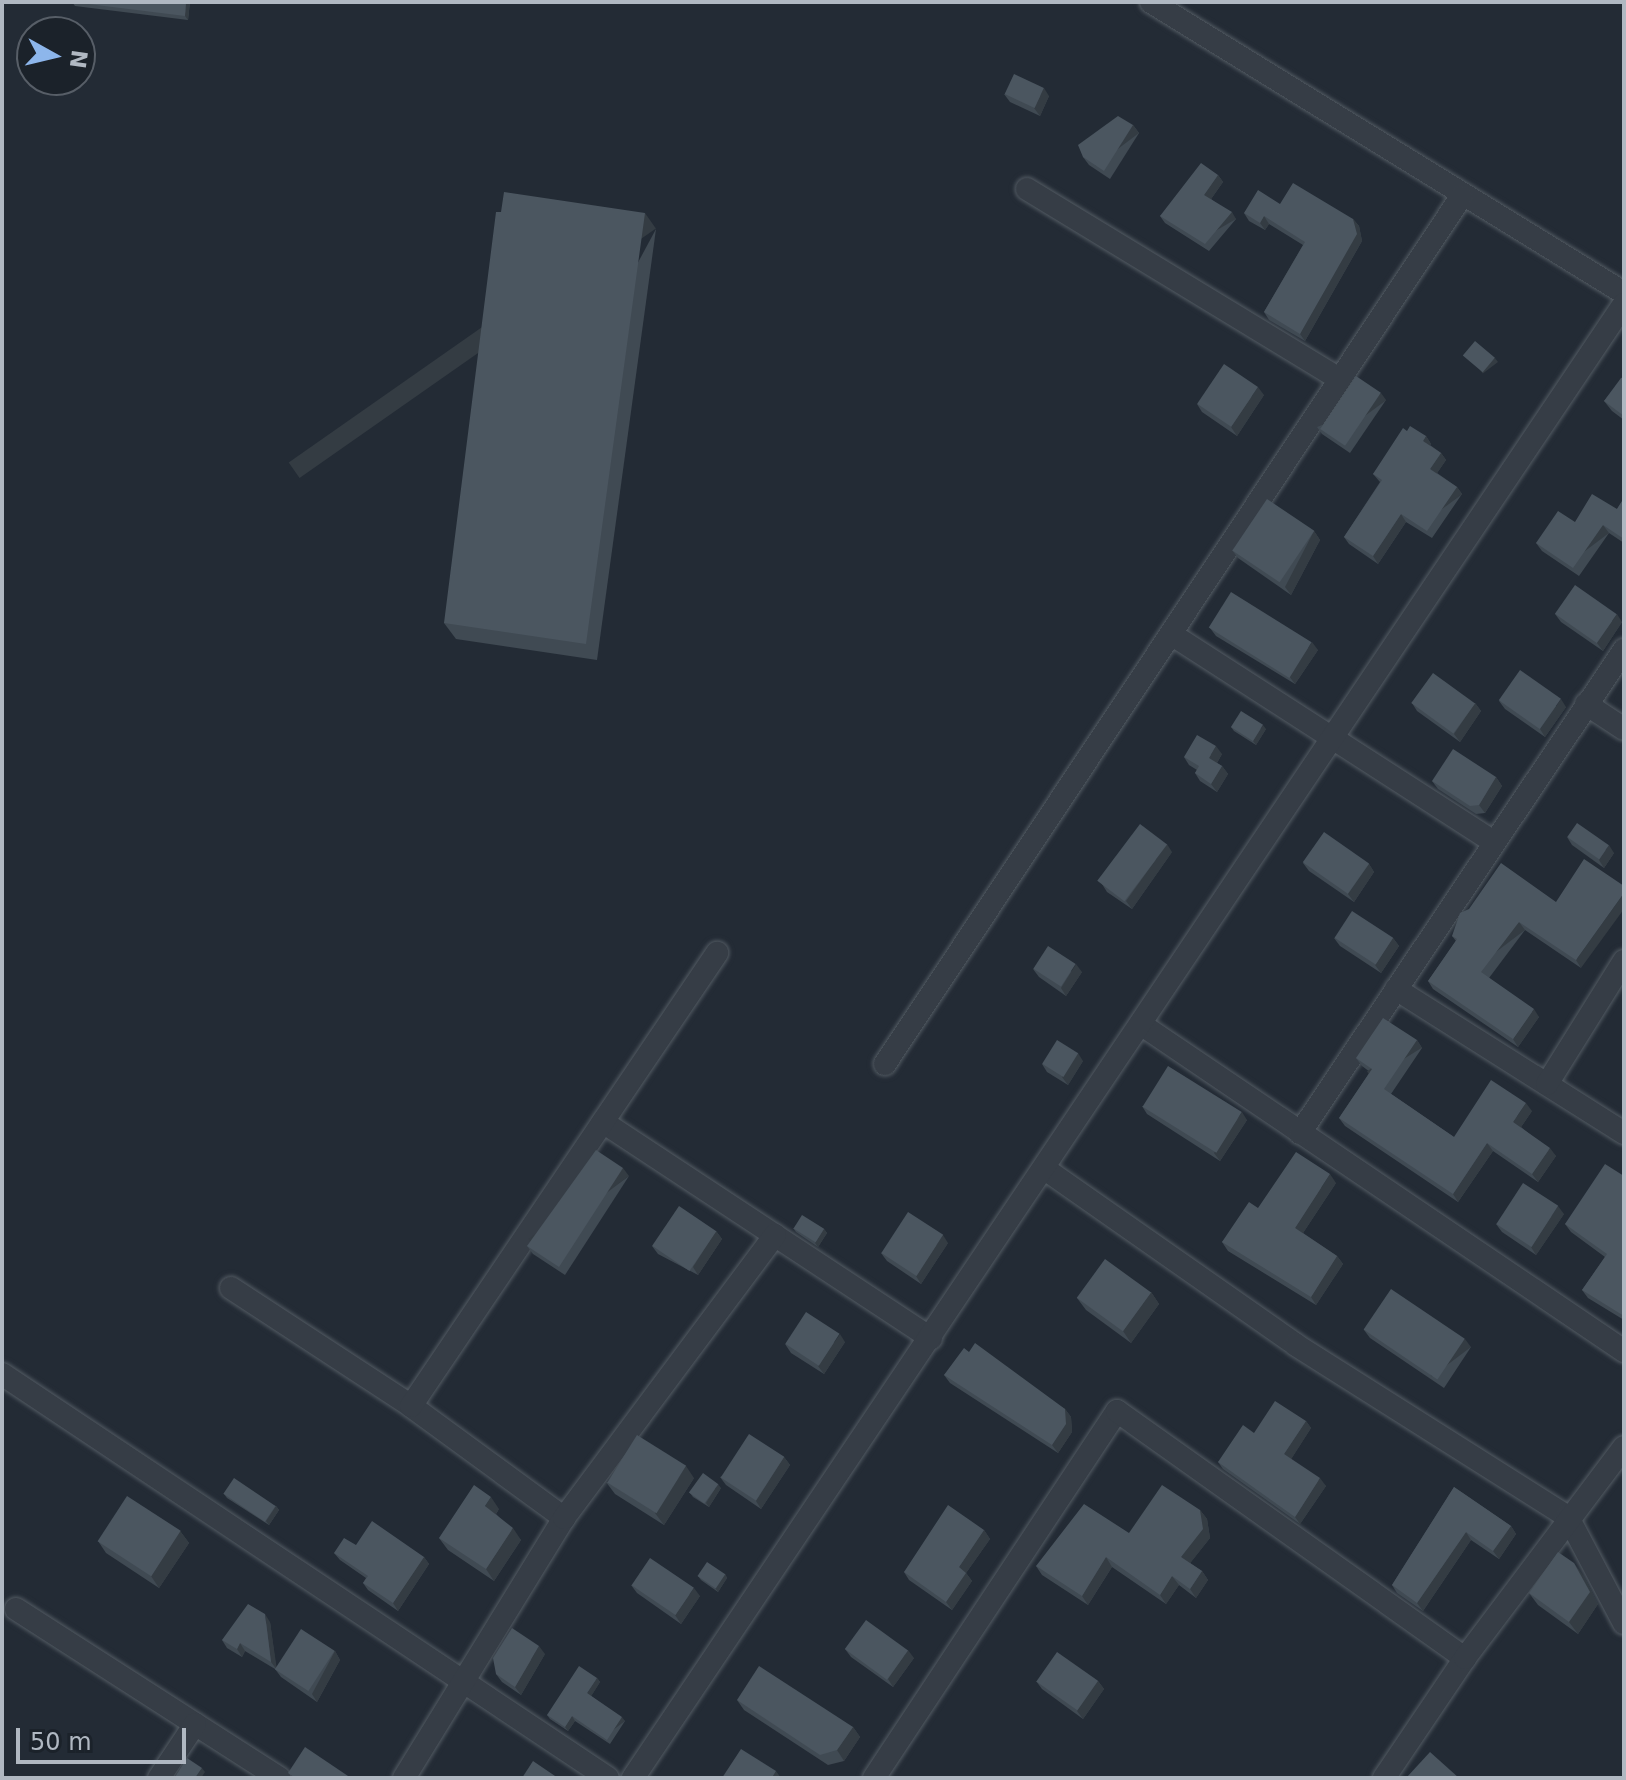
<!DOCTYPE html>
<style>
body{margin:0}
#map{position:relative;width:1626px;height:1780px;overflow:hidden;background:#232b35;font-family:"DejaVu Sans",sans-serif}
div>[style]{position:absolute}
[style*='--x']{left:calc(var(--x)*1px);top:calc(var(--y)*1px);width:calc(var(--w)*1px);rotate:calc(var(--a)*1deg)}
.roads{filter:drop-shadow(0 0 2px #535b63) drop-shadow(0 0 2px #535b63)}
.minor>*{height:22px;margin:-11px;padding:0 11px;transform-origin:11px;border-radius:11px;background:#363d46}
.wall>*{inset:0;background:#404a53}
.shaded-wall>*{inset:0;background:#343c43;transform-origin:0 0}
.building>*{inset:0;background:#4b5660;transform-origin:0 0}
span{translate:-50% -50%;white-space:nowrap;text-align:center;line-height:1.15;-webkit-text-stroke:6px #1b222a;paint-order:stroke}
.frame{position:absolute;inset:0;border:4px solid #b0b8c2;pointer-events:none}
.north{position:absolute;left:16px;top:16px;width:80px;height:80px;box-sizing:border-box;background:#1b222a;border:2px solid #575e67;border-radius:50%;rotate:98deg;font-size:22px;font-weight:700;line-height:32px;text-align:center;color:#b0b8c2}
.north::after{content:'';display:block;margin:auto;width:28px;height:36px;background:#8db6eb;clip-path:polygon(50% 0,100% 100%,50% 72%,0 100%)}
.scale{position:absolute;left:16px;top:1728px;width:170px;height:36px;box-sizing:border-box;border:4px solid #b0b8c2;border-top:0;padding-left:10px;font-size:24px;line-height:28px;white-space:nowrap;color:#b0b8c2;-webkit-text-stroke:6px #1b222a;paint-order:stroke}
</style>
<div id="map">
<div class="roads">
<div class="minor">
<i style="--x:1151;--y:2;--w:555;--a:31.6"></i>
<i style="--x:1027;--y:189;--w:366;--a:31.3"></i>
<i style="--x:1171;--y:634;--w:384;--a:32.8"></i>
<i style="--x:1586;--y:704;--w:45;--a:33.3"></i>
<i style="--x:1396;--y:989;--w:270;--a:32.3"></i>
<i style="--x:1142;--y:1025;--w:582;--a:34.07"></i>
<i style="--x:885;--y:1064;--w:1041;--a:-56.4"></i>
<i style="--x:1547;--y:1084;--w:145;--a:-58"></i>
<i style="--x:603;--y:1122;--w:393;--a:33.4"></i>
<i style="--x:1300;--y:1133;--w:582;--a:-56.15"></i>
<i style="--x:1045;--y:1169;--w:307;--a:35"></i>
<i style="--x:1296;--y:1345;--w:322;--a:32.3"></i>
<i style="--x:1568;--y:1517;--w:120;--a:62.2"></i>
<i style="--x:231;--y:1288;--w:215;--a:33.2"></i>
<i style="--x:411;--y:1406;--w:190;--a:36.2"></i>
<i style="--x:2;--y:1374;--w:728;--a:33.69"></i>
<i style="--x:411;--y:1406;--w:547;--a:-55.96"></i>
<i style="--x:16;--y:1609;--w:313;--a:32.7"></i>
<i style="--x:159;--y:1778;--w:65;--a:-56.3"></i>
<i style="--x:404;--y:1778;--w:305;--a:-58.4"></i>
<i style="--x:564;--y:1518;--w:353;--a:-53.3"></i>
<i style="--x:633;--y:1778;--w:1776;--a:-56.09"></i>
<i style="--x:874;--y:1778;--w:440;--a:-56.5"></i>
<i style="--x:1117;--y:1411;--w:427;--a:35.4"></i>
<i style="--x:1384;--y:1778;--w:145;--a:-56"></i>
<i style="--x:1465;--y:1658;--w:264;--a:-53"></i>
</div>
</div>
<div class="wall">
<i style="clip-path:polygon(72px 2px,190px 2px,188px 20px,75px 6px)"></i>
<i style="clip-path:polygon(1004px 94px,1049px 96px,1040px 116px,1010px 102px)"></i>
<i style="clip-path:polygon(1133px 125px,1139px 133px,1110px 179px,1089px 165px,1083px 157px)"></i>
<i style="clip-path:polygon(1218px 175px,1223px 182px,1211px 199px,1236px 219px,1209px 251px,1165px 223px,1160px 216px)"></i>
<i style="clip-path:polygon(1280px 204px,1353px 219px,1359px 226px,1362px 241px,1305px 341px,1269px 320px,1264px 312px,1303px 245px,1269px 224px,1265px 230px,1249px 221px,1244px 213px)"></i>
<i style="clip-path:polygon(656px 229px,597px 660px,456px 639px,444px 623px)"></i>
<i style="clip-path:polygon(1624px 377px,1624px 420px,1612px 411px,1604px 401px)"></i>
<i style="clip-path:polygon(1264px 395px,1237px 436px,1202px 412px,1197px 404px)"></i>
<i style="clip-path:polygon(1386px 400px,1350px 453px,1322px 434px,1317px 427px)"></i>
<i style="clip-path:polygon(1407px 431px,1426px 436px,1431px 444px,1430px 445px,1441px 453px,1446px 460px,1437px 473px,1457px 487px,1462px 494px,1432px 538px,1406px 522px,1378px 564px,1349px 544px,1344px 537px,1380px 482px,1373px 474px)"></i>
<i style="clip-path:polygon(1624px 498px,1624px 543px,1609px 533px,1579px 576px,1542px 551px,1536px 543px,1575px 522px,1617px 509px)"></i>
<i style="clip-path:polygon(1314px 531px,1320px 540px,1291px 595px,1238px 558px,1232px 550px)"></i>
<i style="clip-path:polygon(1555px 614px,1622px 622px,1603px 651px,1561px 622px)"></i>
<i style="clip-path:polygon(1210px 628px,1318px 650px,1295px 684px,1216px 636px)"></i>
<i style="clip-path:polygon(1499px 701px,1566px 707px,1545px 737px,1505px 709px)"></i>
<i style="clip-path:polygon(1412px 703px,1475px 703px,1481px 711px,1460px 742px,1417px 711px)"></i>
<i style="clip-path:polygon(1231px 727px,1266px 729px,1256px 745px,1234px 731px)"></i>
<i style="clip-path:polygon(1222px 754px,1217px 763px,1222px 766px,1228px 774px,1217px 792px,1200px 781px,1195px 773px,1197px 770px,1189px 765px,1184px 757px)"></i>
<i style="clip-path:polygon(1496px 777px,1502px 786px,1485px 813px,1476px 814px,1438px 789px,1432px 781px)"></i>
<i style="clip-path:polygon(1567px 837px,1614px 853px,1604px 868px,1572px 845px)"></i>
<i style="clip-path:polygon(1172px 852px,1132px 909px,1107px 892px,1102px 884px)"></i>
<i style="clip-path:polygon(1303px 863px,1369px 864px,1374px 872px,1354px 902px,1309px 871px)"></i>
<i style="clip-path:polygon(1556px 902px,1581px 968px,1525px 930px,1489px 978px,1539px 1017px,1518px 1047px,1433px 989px,1428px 981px,1456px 941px,1452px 936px)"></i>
<i style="clip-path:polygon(1334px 938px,1393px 938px,1399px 946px,1381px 973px,1340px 946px)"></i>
<i style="clip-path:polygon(1033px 969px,1082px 972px,1066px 996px,1039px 977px)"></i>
<i style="clip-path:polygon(1417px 1040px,1422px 1048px,1391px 1094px,1454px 1137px,1532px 1111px,1521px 1127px,1556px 1156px,1538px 1182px,1493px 1151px,1458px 1202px,1345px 1126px,1339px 1118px,1370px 1072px,1362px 1066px,1356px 1058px)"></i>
<i style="clip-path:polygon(1083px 1061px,1068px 1085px,1047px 1072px,1042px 1064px)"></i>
<i style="clip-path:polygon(1142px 1106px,1247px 1120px,1220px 1161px,1147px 1114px)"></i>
<i style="clip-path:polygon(629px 1176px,565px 1275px,533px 1254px,527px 1246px)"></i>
<i style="clip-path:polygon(1624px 1176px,1624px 1320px,1588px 1298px,1582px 1290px,1605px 1257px,1571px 1232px,1565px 1224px)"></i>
<i style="clip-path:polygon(1336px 1183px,1303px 1233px,1337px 1256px,1343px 1264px,1316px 1305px,1228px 1251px,1222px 1242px,1258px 1208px)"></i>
<i style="clip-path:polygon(1564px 1214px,1536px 1255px,1502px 1232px,1496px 1224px)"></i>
<i style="clip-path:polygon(793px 1228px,824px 1229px,827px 1233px,818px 1247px,796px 1232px)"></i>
<i style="clip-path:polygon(716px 1231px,722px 1239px,698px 1275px,658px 1254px,652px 1246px)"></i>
<i style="clip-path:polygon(948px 1243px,921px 1284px,887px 1261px,881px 1253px)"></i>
<i style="clip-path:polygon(1151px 1292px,1159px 1304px,1131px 1343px,1086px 1310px,1077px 1298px)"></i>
<i style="clip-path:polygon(1364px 1330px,1471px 1347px,1444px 1388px,1370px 1338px)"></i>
<i style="clip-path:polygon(845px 1342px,824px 1374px,791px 1353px,785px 1344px)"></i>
<i style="clip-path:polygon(969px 1352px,1065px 1409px,1071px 1417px,1072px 1432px,1058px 1453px,950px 1383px,944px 1375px)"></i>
<i style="clip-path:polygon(1306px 1421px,1311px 1428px,1291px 1459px,1326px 1486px,1300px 1524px,1223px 1469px,1218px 1462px,1254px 1433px)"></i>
<i style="clip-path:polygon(784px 1457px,790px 1465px,761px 1509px,726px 1485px,720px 1477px)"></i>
<i style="clip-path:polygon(694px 1478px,664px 1525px,615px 1494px,606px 1482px)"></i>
<i style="clip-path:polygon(1454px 1487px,1511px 1526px,1516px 1534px,1499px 1559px,1471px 1540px,1423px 1611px,1397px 1593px,1392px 1585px)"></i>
<i style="clip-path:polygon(721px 1488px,709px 1507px,693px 1497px,690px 1493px)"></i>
<i style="clip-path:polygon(224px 1494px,276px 1506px,279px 1510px,269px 1525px,227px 1498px)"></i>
<i style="clip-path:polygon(499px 1509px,496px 1514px,521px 1540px,494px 1581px,448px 1550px,439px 1538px)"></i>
<i style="clip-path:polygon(1200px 1510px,1207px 1519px,1210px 1538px,1190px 1563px,1202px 1571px,1208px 1580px,1196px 1598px,1179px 1585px,1166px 1604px,1112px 1567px,1088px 1605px,1042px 1575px,1036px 1566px,1129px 1533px)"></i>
<i style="clip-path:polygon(984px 1530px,990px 1539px,966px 1573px,972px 1581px,952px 1610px,909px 1580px,904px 1572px)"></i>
<i style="clip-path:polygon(180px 1531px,189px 1543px,159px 1588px,106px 1553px,98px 1541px)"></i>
<i style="clip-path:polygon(356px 1545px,424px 1557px,429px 1564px,398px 1611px,368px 1590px,363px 1583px,366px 1578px,340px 1560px,334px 1553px)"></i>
<i style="clip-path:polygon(725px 1574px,727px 1578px,718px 1592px,701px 1580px,698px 1576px)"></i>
<i style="clip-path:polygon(1583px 1575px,1598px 1604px,1578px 1634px,1538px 1605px,1529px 1593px)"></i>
<i style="clip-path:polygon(631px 1585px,700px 1596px,681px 1624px,637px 1593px)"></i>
<i style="clip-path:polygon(270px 1622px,276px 1667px,335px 1651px,340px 1660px,317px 1702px,281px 1677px,275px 1669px,245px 1651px,242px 1657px,227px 1648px,222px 1640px)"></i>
<i style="clip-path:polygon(845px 1649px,914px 1658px,893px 1687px,851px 1657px)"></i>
<i style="clip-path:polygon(545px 1654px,521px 1695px,502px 1682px,496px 1674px)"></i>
<i style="clip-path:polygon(597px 1678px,600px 1682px,591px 1696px,625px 1721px,610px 1744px,575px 1721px,568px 1731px,550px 1719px,547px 1715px)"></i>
<i style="clip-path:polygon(1036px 1681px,1098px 1681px,1104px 1689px,1083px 1719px,1042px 1689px)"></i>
<i style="clip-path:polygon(737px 1700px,853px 1727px,860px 1737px,844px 1761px,828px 1765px,744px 1710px)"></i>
</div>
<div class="shaded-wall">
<i style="clip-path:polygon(186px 2px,190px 2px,188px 20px,185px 16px)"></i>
<i style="clip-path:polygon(1044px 88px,1049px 96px,1040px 116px,1034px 108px)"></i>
<i style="left:1133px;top:125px;width:10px;height:54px;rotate:53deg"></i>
<i style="clip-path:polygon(1218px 175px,1223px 182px,1209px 202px,1204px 195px)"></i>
<i style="left:1232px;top:212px;width:8px;height:42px;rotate:60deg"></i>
<i style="left:645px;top:213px;width:19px;height:435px;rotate:55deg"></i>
<i style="clip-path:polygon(1264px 216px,1269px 224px,1265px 230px,1260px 223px)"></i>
<i style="clip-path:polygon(1353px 219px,1359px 226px,1362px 241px,1305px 341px,1300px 334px)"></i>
<i style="left:1495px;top:358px;width:5px;height:19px;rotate:53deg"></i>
<i style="clip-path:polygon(1258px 387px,1264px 395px,1237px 436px,1231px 427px)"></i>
<i style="left:1381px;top:393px;width:9px;height:64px;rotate:54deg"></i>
<i style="clip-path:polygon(1426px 436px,1431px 444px,1428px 448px,1423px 441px)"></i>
<i style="clip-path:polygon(1441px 453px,1446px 460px,1435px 476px,1430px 469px)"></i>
<i style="left:1457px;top:487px;width:9px;height:53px;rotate:54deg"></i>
<i style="clip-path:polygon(1401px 514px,1406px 522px,1378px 564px,1373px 556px)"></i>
<i style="left:1603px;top:525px;width:10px;height:52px;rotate:53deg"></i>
<i style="clip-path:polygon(1314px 531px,1320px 540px,1291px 595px,1285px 587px)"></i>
<i style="clip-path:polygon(1617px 614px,1622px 622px,1603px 651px,1597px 643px)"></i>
<i style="clip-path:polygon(1312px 642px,1318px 650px,1295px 684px,1289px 676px)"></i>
<i style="clip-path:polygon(1561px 699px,1566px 707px,1545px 737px,1540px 729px)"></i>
<i style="clip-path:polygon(1475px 703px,1481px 711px,1460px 742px,1454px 734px)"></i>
<i style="clip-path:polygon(1263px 725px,1266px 729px,1256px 745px,1253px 741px)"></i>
<i style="clip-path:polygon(1216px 746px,1222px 754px,1215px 766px,1209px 758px)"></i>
<i style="clip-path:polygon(1222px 766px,1228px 774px,1217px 792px,1211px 784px)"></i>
<i style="clip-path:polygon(1496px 777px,1502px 786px,1485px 813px,1479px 805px)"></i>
<i style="clip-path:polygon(1167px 844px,1172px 852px,1132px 909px,1126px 901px)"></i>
<i style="clip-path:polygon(1609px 845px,1614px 853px,1604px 868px,1599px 860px)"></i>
<i style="clip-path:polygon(1369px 864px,1374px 872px,1354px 902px,1348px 894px)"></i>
<i style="clip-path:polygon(1624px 893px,1624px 909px,1581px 968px,1576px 960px)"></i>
<i style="left:1519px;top:922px;width:10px;height:63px;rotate:53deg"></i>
<i style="clip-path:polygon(1393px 938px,1399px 946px,1381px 973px,1375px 965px)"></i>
<i style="clip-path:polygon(1076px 964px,1082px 972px,1066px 996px,1061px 988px)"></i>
<i style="clip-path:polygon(1534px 1009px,1539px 1017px,1518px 1047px,1513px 1039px)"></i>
<i style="left:1417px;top:1040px;width:9px;height:59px;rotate:58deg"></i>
<i style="clip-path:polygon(1078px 1053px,1083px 1061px,1068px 1085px,1062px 1077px)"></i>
<i style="clip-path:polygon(1526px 1103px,1532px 1111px,1519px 1130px,1513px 1122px)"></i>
<i style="clip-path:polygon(1242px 1112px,1247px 1120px,1220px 1161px,1214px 1153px)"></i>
<i style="clip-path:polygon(1487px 1143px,1493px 1151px,1458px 1202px,1453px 1194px)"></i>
<i style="clip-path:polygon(1550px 1148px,1556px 1156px,1538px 1182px,1532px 1174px)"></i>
<i style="left:623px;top:1168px;width:10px;height:118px;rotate:53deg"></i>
<i style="clip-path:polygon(1330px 1174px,1336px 1183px,1301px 1236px,1295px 1228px)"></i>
<i style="clip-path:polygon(1558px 1206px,1564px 1214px,1536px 1255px,1531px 1247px)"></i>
<i style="clip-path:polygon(824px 1229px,827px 1233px,818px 1247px,815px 1243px)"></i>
<i style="clip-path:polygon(716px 1231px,722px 1239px,698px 1275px,693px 1267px)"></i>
<i style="clip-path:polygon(943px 1235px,948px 1243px,921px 1284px,916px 1276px)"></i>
<i style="clip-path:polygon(1337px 1256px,1343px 1264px,1316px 1305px,1311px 1297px)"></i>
<i style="clip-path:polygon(1151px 1292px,1159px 1304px,1131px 1343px,1123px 1331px)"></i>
<i style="clip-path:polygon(840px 1334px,845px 1342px,824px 1374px,818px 1366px)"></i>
<i style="left:1465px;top:1339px;width:10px;height:49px;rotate:53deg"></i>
<i style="clip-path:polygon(1065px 1409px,1071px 1417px,1072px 1432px,1058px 1453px,1052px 1445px)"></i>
<i style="clip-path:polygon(1306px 1421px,1311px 1428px,1290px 1461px,1284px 1454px)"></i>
<i style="clip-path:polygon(784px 1457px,790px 1465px,761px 1509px,756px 1501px)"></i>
<i style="clip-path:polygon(686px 1466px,694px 1478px,664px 1525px,655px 1513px)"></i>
<i style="clip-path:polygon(1320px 1478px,1326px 1486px,1300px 1524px,1295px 1517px)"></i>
<i style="clip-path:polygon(718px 1484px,721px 1488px,709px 1507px,706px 1503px)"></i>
<i style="clip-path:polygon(491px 1497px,499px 1509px,493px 1518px,485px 1506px)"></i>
<i style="clip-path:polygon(276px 1506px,279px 1510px,269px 1525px,266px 1521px)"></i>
<i style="clip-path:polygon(1200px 1510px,1207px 1519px,1210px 1538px,1188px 1566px,1181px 1557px)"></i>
<i style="clip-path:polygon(1511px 1526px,1516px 1534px,1499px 1559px,1493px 1551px)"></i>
<i style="clip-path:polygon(513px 1528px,521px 1540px,494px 1581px,486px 1569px)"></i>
<i style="clip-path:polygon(984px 1530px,990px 1539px,966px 1573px,972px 1581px,952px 1610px,946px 1602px,959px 1567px)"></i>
<i style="clip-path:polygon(180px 1531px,189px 1543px,159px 1588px,151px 1576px)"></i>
<i style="clip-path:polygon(1466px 1532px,1471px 1540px,1423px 1611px,1417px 1603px)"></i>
<i style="clip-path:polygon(424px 1557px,429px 1564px,398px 1611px,393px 1603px)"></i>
<i style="clip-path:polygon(1106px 1557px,1112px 1567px,1088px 1605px,1082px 1596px)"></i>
<i style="clip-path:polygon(1574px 1563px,1583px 1575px,1598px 1604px,1578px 1634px,1569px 1622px)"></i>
<i style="clip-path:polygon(1202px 1571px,1208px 1580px,1196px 1598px,1190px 1589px)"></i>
<i style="clip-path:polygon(725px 1574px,727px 1578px,718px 1592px,715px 1588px)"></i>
<i style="clip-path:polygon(1172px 1576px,1179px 1585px,1166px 1604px,1160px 1595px)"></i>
<i style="clip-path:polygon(694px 1588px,700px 1596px,681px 1624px,675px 1615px)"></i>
<i style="clip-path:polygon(265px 1614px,270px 1622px,277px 1670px,271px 1662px)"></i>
<i style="clip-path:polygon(240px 1643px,245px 1651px,242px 1657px,237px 1649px)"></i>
<i style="clip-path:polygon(539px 1646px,545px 1654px,521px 1695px,515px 1687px)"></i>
<i style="clip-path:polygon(908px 1650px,914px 1658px,893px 1687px,888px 1679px)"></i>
<i style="clip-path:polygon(335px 1651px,340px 1660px,317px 1702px,312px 1694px)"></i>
<i style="clip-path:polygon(597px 1678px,600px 1682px,590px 1698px,587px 1693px)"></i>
<i style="clip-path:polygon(1098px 1681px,1104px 1689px,1083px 1719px,1077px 1711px)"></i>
<i style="clip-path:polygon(572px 1716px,575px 1721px,568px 1731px,565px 1727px)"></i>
<i style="left:622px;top:1717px;width:5px;height:27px;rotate:53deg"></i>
<i style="clip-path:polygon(853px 1727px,860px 1737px,844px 1761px,837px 1750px)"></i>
<i style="clip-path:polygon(202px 1768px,205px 1772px,201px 1778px,195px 1778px)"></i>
<i style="clip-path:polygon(776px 1771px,781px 1778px,772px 1778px)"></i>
</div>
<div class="building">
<i style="clip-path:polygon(72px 2px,186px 2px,185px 16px)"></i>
<i style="left:1014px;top:74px;width:33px;height:22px;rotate:25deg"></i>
<i style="clip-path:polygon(1118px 116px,1133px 125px,1104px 171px,1083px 157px,1078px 145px)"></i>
<i style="clip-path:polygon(1201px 163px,1218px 175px,1204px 195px,1232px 212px,1205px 244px,1160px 216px)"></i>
<i style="clip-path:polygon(1293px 183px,1353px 219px,1357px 234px,1300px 334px,1264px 312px,1305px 242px,1264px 216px,1260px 223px,1244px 213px,1258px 190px,1280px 204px)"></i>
<i style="clip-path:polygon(504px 192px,645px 213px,586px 644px,444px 623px,496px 212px,501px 212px)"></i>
<i style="left:1475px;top:341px;width:26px;height:19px;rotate:40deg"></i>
<i style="left:1224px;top:364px;width:41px;height:48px;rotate:34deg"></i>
<i style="left:1356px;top:376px;width:30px;height:64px;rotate:34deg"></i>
<i style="clip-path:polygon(1624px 377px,1624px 416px,1604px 401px,1621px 378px)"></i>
<i style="clip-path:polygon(1410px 426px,1426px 436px,1423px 441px,1441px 453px,1430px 469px,1457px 487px,1427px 531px,1401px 514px,1373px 556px,1344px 537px,1382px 480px,1373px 474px,1403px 428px,1407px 431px)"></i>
<i style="clip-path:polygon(1592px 494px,1617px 509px,1624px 498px,1624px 539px,1603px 525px,1573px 568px,1536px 543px,1558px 511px,1575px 522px)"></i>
<i style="left:1267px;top:499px;width:57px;height:62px;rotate:34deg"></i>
<i style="left:1575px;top:585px;width:51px;height:35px;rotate:35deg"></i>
<i style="left:1231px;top:592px;width:95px;height:42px;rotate:32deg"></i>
<i style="left:1520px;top:670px;width:50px;height:37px;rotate:35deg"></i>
<i style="left:1433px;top:673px;width:52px;height:37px;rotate:36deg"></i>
<i style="left:1241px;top:711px;width:26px;height:19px;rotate:32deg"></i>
<i style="clip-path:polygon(1197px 735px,1216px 746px,1209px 758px,1222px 766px,1211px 784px,1195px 773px,1199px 766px,1184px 757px)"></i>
<i style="clip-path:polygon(1453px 749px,1496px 777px,1479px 805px,1470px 806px,1432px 781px)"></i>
<i style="left:1577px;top:823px;width:39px;height:17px;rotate:35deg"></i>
<i style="left:1140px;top:824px;width:34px;height:71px;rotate:37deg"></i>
<i style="left:1324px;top:832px;width:55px;height:37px;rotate:35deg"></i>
<i style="clip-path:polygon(1584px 859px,1624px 886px,1624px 893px,1576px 960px,1519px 922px,1481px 972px,1534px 1009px,1513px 1039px,1428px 981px,1457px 939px,1452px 936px,1460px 913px,1469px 909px,1501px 863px,1556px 902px)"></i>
<i style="left:1352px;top:911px;width:49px;height:32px;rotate:33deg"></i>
<i style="left:1048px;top:946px;width:33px;height:27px;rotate:33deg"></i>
<i style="clip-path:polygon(1383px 1018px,1417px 1040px,1384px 1089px,1454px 1137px,1491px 1080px,1526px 1103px,1513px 1122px,1550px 1148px,1532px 1174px,1487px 1143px,1453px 1194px,1339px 1118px,1372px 1069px,1356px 1058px)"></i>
<i style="left:1057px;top:1040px;width:25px;height:28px;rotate:32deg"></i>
<i style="left:1168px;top:1066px;width:87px;height:48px;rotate:32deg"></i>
<i style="clip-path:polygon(596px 1150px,623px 1168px,559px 1267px,527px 1246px)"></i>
<i style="clip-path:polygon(1296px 1152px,1330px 1174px,1295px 1228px,1337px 1256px,1311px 1297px,1222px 1242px,1249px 1202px,1258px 1208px)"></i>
<i style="clip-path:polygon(1605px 1164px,1624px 1176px,1624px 1316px,1582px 1290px,1607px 1254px,1565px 1224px)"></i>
<i style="left:1523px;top:1183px;width:42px;height:49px;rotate:33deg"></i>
<i style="left:679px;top:1206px;width:45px;height:48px;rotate:34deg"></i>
<i style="left:908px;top:1212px;width:42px;height:49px;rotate:33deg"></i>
<i style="left:802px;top:1215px;width:26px;height:16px;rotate:32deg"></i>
<i style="left:1105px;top:1259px;width:57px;height:48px;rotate:36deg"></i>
<i style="left:1391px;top:1289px;width:89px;height:49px;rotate:34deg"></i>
<i style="left:806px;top:1312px;width:40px;height:38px;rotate:33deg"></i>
<i style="clip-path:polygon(975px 1343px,1065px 1409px,1066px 1424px,1052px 1445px,944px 1375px,964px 1348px,969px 1352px)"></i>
<i style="clip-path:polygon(1275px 1401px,1306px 1421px,1284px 1454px,1320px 1478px,1295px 1517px,1218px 1462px,1243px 1425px,1254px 1433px)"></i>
<i style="left:749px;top:1434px;width:42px;height:52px;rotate:33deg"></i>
<i style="left:637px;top:1435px;width:58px;height:56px;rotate:32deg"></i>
<i style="left:703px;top:1473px;width:19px;height:24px;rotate:36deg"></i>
<i style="left:234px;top:1478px;width:50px;height:19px;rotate:34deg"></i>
<i style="clip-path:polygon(474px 1485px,491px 1497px,485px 1506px,513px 1528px,486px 1569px,439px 1538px)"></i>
<i style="clip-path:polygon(1162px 1485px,1200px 1510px,1203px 1529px,1181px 1557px,1202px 1571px,1190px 1589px,1172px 1576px,1160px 1595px,1106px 1557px,1082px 1596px,1036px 1566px,1084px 1504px,1129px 1533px)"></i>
<i style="clip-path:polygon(1454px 1487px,1511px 1526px,1493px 1551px,1466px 1532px,1417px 1603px,1392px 1585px)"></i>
<i style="left:127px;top:1496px;width:64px;height:54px;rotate:33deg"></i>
<i style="clip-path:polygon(948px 1505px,984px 1530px,959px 1567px,966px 1573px,946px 1602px,904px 1572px)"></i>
<i style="clip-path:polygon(372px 1521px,424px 1557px,393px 1603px,363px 1583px,368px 1576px,334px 1553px,344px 1538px,356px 1545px)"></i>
<i style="clip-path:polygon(1558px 1552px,1574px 1563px,1590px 1592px,1569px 1622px,1529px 1593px)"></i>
<i style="left:650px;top:1558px;width:53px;height:33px;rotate:34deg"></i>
<i style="left:707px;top:1562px;width:22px;height:17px;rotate:34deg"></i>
<i style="clip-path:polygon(248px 1604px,265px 1614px,271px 1662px,240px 1643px,237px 1649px,222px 1640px)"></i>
<i style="left:866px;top:1620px;width:52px;height:36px;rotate:36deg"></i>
<i style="clip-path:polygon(512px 1628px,539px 1646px,515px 1687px,496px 1674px,493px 1658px)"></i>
<i style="left:301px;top:1629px;width:40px;height:48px;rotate:33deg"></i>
<i style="left:1057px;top:1652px;width:50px;height:36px;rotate:35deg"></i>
<i style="clip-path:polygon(579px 1666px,597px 1678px,587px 1693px,622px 1717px,607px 1740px,572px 1716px,565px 1727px,547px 1715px)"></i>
<i style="clip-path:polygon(759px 1666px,853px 1727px,837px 1750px,820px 1755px,737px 1700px)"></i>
<i style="clip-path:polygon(305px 1747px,351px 1778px,295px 1778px,288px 1773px)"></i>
<i style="clip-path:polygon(741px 1749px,776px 1771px,772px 1778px,722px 1778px)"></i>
<i style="clip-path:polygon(1430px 1752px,1459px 1778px,1408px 1778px,1407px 1777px)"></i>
<i style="clip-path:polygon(187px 1758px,202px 1768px,195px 1778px,177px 1778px,175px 1777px)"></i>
<i style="clip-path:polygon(533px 1761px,558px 1778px,522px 1778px)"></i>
</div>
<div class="frame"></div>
<div class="north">N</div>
<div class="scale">50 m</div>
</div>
